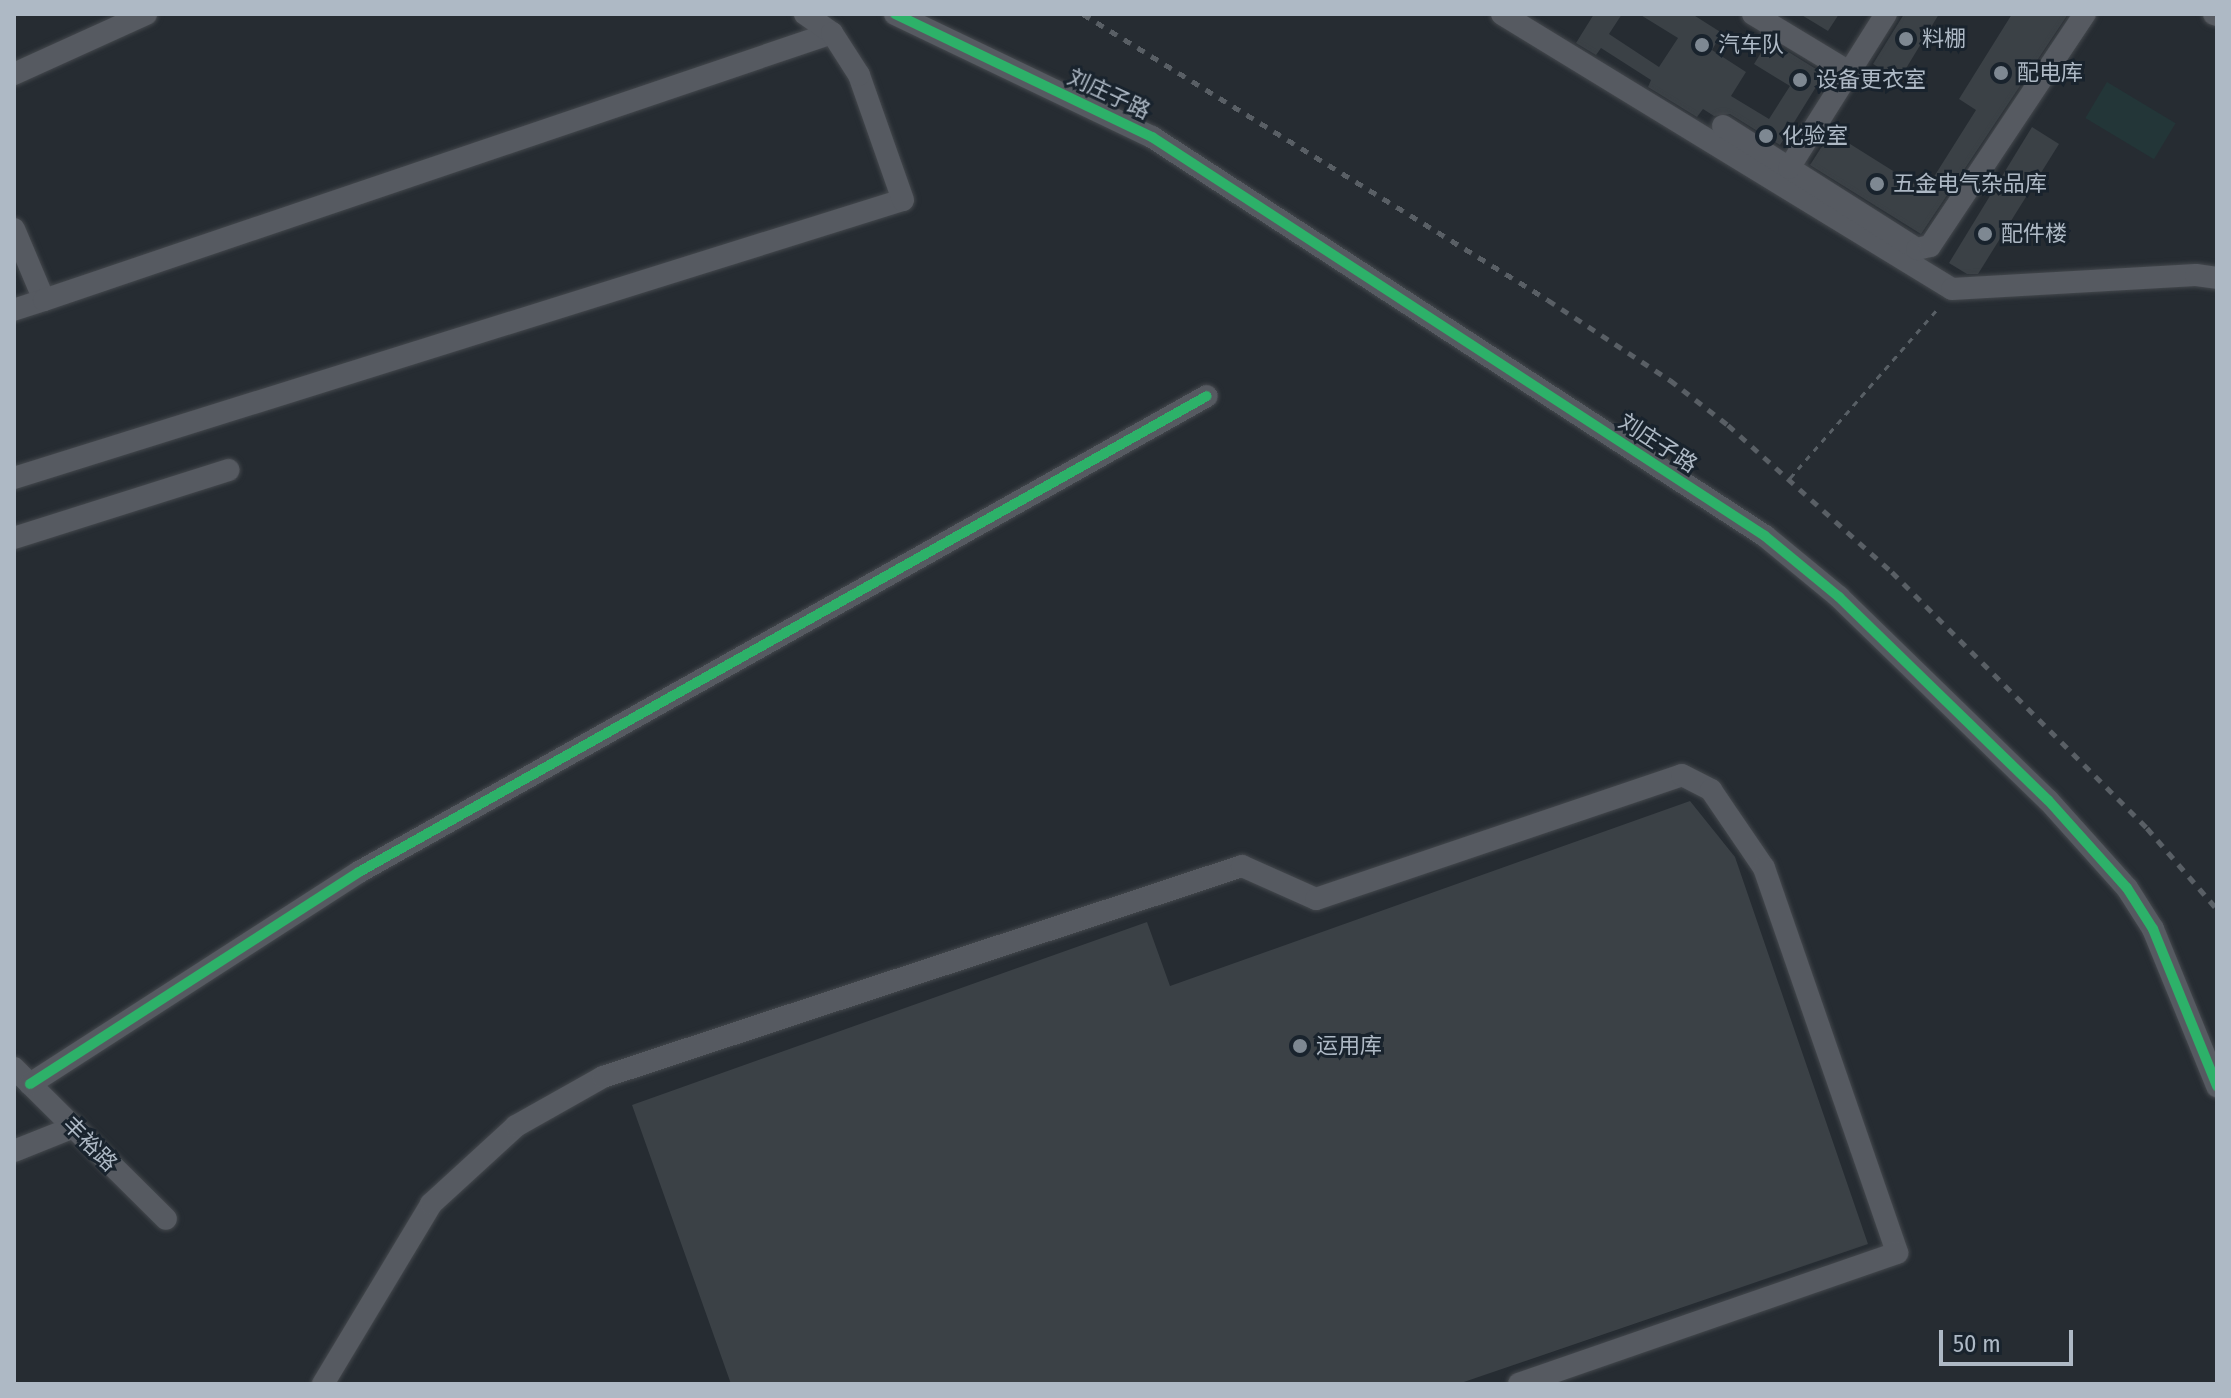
<!DOCTYPE html>
<meta charset="utf-8">
<style>
body{margin:0}
#map{position:relative;width:2231px;height:1398px;overflow:hidden;background:#262c32;font-family:"Fira Sans Condensed","Noto Sans SC",sans-serif}
div>[style]{position:absolute}
[style*='--x']{left:calc(var(--x)*1px);top:calc(var(--y)*1px);width:calc(var(--w)*1px);rotate:calc(var(--a)*1deg)}
.green>*{inset:0;background:#233638;transform-origin:0 0}
.building>*{inset:0;background:#3b4146}
.path>*{height:3px;margin-top:-1.5px;transform-origin:0;background:repeating-linear-gradient(90deg,#585f65 0 6px,transparent 0 12px)}
.roads{filter:drop-shadow(0 0 2px #44484d) drop-shadow(0 0 2px #44484d)}
.minor>*{height:22px;margin:-11px;padding:0 11px;transform-origin:11px;border-radius:11px;background:#565a61}
.rail>*{height:5px;margin-top:-2.5px;transform-origin:0;background:repeating-linear-gradient(90deg,#595f65 0 8px,transparent 0 16px)}
.cycleway>*{height:10px;margin:-5px;padding:0 5px;transform-origin:5px;border-radius:5px;background:#2db169}
.dots>*{width:22px;height:22px;translate:-50% -50%;box-sizing:border-box;border:4px solid #19232d;border-radius:50%}
span{translate:-50% -50%;white-space:nowrap;text-align:center;line-height:1.15;-webkit-text-stroke:6px #19232d;paint-order:stroke}
.poi-label{font-size:22px;color:#aeb9c5}
.left{translate:0 -50%;text-align:left}
.street-label{font-size:22px;color:#aeb9c5}
.frame{position:absolute;inset:0;border:16px solid #aeb9c5;pointer-events:none}
.scale{position:absolute;left:1939px;top:1330px;width:134px;height:36px;box-sizing:border-box;border:4px solid #aeb9c5;border-top:0;padding-left:10px;font-size:24px;line-height:28px;white-space:nowrap;color:#aeb9c5;-webkit-text-stroke:6px #19232d;paint-order:stroke}
</style>
<div id="map">
<div class="green">
<i style="left:2107px;top:82px;width:80px;height:42px;rotate:31deg"></i>
</div>
<div class="building">
<i style="clip-path:polygon(1594px 14px,1622px 14px,1609px 34px,1659px 67px,1678px 38px,1639px 14px,1692px 14px,1722px 33px,1712px 50px,1746px 72px,1731px 96px,1769px 119px,1790px 86px,1754px 64px,1769px 40px,1824px 74px,1780px 145px,1730px 114px,1714px 116px,1703px 109px,1697px 117px,1648px 87px,1651px 80px,1601px 48px,1596px 55px,1576px 43px)"></i>
<i style="clip-path:polygon(1800px 14px,1839px 14px,1828px 31px)"></i>
<i style="clip-path:polygon(1904px 14px,1939px 14px,1899px 80px,1873px 64px)"></i>
<i style="clip-path:polygon(2012px 14px,2068px 14px,1921px 234px,1810px 165px,1831px 132px,1925px 191px,1976px 110px,1959px 99px)"></i>
<i style="clip-path:polygon(2032px 127px,2059px 144px,1978px 274px,1967px 274px,1949px 263px)"></i>
<i style="clip-path:polygon(1690px 801px,1735px 857px,1868px 1244px,1458px 1384px,731px 1384px,632px 1105px,1147px 922px,1170px 986px)"></i>
</div>
<div class="path">
<i style="--x:1790;--y:478;--w:228;--a:-48.9"></i>
</div>
<div class="roads">
<div class="minor">
<i style="--x:895;--y:14;--w:285;--a:25.6"></i>
<i style="--x:1152;--y:137;--w:731;--a:33.06"></i>
<i style="--x:1765;--y:536;--w:96;--a:39.5"></i>
<i style="--x:1839;--y:597;--w:291;--a:44.2"></i>
<i style="--x:2048;--y:800;--w:118;--a:48.1"></i>
<i style="--x:2127;--y:888;--w:49;--a:57.6"></i>
<i style="--x:2153;--y:929;--w:170;--a:67.8"></i>
<i style="--x:1502;--y:14;--w:527;--a:31.43"></i>
<i style="--x:1952;--y:289;--w:244;--a:-3.3"></i>
<i style="--x:2196;--y:275;--w:21;--a:8"></i>
<i style="--x:1753;--y:14;--w:112;--a:31.1"></i>
<i style="--x:2214;--y:14;--w:3;--a:18"></i>
<i style="--x:14;--y:74;--w:145;--a:-24.4"></i>
<i style="--x:1723;--y:126;--w:230;--a:32.4"></i>
<i style="--x:1917;--y:249;--w:13;--a:-13"></i>
<i style="--x:1930;--y:246;--w:279;--a:-56.3"></i>
<i style="--x:1789;--y:168;--w:182;--a:-57.8"></i>
<i style="--x:14;--y:229;--w:77;--a:67.1"></i>
<i style="--x:44;--y:300;--w:32;--a:162"></i>
<i style="--x:44;--y:300;--w:832;--a:-18.72"></i>
<i style="--x:832;--y:33;--w:33;--a:-145"></i>
<i style="--x:14;--y:478;--w:931;--a:-17.37"></i>
<i style="--x:903;--y:200;--w:133;--a:-109.4"></i>
<i style="--x:859;--y:75;--w:50;--a:-122.7"></i>
<i style="--x:14;--y:538;--w:225;--a:-17.6"></i>
<i style="--x:14;--y:1068;--w:214;--a:44.8"></i>
<i style="--x:30;--y:1084;--w:391;--a:-32.8"></i>
<i style="--x:359;--y:872;--w:972;--a:-29.31"></i>
<i style="--x:14;--y:1151;--w:65;--a:-21.8"></i>
<i style="--x:323;--y:1384;--w:210;--a:-59"></i>
<i style="--x:431;--y:1204;--w:115;--a:-42.5"></i>
<i style="--x:516;--y:1126;--w:100;--a:-29.4"></i>
<i style="--x:603;--y:1077;--w:673;--a:-18.27"></i>
<i style="--x:1242;--y:866;--w:81;--a:24"></i>
<i style="--x:1316;--y:899;--w:386;--a:-18.7"></i>
<i style="--x:1682;--y:775;--w:33;--a:27"></i>
<i style="--x:1711;--y:790;--w:94;--a:55.8"></i>
<i style="--x:1764;--y:868;--w:407;--a:70.9"></i>
<i style="--x:1897;--y:1253;--w:400;--a:160.9"></i>
</div>
</div>
<div class="rail">
<i style="--x:1083;--y:14;--w:546;--a:31.59"></i>
<i style="--x:1548;--y:300;--w:146;--a:33.3"></i>
<i style="--x:1670;--y:380;--w:73;--a:37.8"></i>
<i style="--x:1728;--y:425;--w:220;--a:41.9"></i>
<i style="--x:1892;--y:572;--w:361;--a:45.1"></i>
<i style="--x:2147;--y:828;--w:107;--a:49.2"></i>
</div>
<div class="cycleway">
<i style="--x:895;--y:14;--w:285;--a:25.6"></i>
<i style="--x:1152;--y:137;--w:731;--a:33.06"></i>
<i style="--x:1765;--y:536;--w:96;--a:39.5"></i>
<i style="--x:1839;--y:597;--w:291;--a:44.2"></i>
<i style="--x:2048;--y:800;--w:118;--a:48.1"></i>
<i style="--x:2127;--y:888;--w:49;--a:57.6"></i>
<i style="--x:2153;--y:929;--w:170;--a:67.8"></i>
<i style="--x:30;--y:1084;--w:391;--a:-32.8"></i>
<i style="--x:359;--y:872;--w:972;--a:-29.31"></i>
</div>
<div class="dots">
<i style="left:1906px;top:39px;background:#7e8892"></i>
<i style="left:1702px;top:45px;background:#7e8892"></i>
<i style="left:2001px;top:73px;background:#7e8892"></i>
<i style="left:1800px;top:80px;background:#7e8892"></i>
<i style="left:1766px;top:136px;background:#7e8892"></i>
<i style="left:1877px;top:184px;background:#7e8892"></i>
<i style="left:1985px;top:234px;background:#7e8892"></i>
<i style="left:1300px;top:1046px;background:#7e8892"></i>
</div>
<div class="poi-label">
<span class="left" style="left:1922px;top:39px">料棚</span>
<span class="left" style="left:1718px;top:45px">汽车队</span>
<span class="left" style="left:2017px;top:73px">配电库</span>
<span class="left" style="left:1816px;top:80px">设备更衣室</span>
<span class="left" style="left:1782px;top:136px">化验室</span>
<span class="left" style="left:1893px;top:184px">五金电气杂品库</span>
<span class="left" style="left:2001px;top:234px">配件楼</span>
<span class="left" style="left:1316px;top:1046px">运用库</span>
</div>
<div class="street-label">
<span style="left:1109px;top:94px;rotate:25deg">刘庄子路</span>
<span style="left:1658px;top:443px;rotate:33deg">刘庄子路</span>
<span style="left:90px;top:1144px;rotate:45deg">丰裕路</span>
</div>
<div class="frame"></div>
<div class="scale">50 m</div>
</div>
